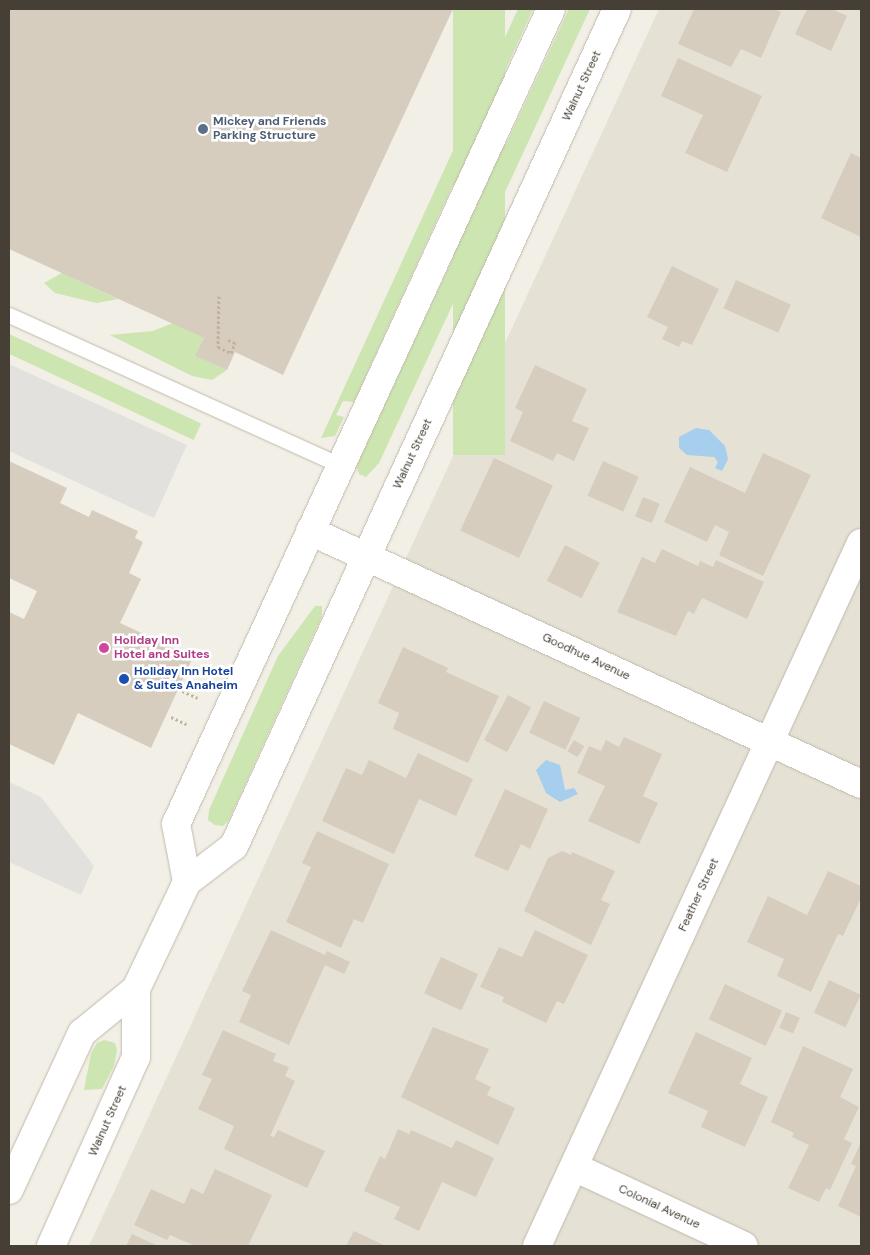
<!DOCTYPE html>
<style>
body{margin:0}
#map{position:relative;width:870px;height:1255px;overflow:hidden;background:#f2efe6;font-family:"DM Sans",sans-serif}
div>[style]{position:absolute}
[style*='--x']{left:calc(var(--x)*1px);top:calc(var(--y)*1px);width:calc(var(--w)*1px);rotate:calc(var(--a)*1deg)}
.residential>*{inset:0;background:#e6e1d5}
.green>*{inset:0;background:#cde5b1;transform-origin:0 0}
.parking>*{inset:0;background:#e3e1de}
.water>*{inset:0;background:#a5cfed}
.building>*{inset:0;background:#d6cdbf;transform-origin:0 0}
.path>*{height:3px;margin-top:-1.5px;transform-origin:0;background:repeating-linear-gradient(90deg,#beb29b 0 2.5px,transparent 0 5px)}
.roads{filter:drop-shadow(0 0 1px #c0b9ac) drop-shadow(0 0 1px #c0b9ac)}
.service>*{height:15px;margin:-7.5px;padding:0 7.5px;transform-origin:7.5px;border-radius:7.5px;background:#fff}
.minor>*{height:28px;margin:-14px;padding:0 14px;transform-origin:14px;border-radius:14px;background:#fff}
.tertiary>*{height:28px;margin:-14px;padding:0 14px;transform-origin:14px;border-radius:14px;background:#fff}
.dots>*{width:14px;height:14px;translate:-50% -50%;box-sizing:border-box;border:2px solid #fff;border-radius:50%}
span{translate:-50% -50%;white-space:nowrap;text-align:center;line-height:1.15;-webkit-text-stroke:5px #fff;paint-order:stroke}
.street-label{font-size:12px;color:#453f36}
.service-label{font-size:12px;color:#4e5e75;font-weight:700}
.left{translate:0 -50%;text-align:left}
.hotel-label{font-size:12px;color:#b23c85;font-weight:700}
.transit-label{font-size:12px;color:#164399;font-weight:700}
.frame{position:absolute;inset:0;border:10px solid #453f36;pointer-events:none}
</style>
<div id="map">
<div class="residential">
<i style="clip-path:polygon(659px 9px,861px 9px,861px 1246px,89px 1246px)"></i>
</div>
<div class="green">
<i style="left:453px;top:9px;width:52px;height:446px"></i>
<i style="clip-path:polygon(518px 9px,533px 9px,354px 402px,343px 401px,336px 415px,344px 417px,335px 436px,321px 438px)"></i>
<i style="clip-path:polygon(569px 9px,590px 9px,379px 463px,366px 477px,359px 474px,356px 466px)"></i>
<i style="clip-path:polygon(62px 273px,118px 299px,97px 303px,55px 293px,44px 283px)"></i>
<i style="clip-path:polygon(173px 323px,204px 338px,196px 356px,227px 370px,212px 380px,192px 376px,110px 335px,153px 331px)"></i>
<i style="left:9px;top:334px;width:212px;height:18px;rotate:25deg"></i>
<i style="clip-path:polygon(315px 606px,322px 606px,322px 616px,229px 820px,223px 826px,215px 825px,208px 820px,209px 810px,278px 656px)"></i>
<i style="clip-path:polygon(104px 1040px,115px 1043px,117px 1050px,114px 1066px,102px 1089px,84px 1090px,91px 1053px,97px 1043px)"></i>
</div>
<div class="parking">
<i style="clip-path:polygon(9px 364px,187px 445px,154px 518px,9px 451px)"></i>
<i style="clip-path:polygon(9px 782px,41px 797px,94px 866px,81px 895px,9px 862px)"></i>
</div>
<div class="water">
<i style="clip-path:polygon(696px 428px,709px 430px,725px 446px,728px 459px,722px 471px,715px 468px,718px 462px,714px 457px,687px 455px,679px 448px,679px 437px)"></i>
<i style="clip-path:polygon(546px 760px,560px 765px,565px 790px,574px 788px,578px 794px,560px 802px,546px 793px,536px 770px)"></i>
</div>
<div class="building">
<i style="clip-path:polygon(9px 9px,453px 9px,283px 375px,235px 352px,227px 370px,195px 356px,204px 338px,9px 249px)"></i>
<i style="clip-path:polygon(694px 9px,774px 9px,781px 12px,761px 58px,741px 49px,731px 67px,678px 44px)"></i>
<i style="clip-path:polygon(807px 9px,832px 9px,847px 16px,831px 51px,795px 34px)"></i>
<i style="clip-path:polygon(678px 58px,762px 96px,727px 172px,685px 153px,703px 115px,661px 96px)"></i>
<i style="clip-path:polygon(851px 153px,861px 158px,861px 237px,821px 218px)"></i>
<i style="clip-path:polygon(672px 266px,719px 289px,692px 345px,682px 341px,679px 347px,662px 339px,668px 327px,647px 317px)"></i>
<i style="left:736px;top:280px;width:60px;height:31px;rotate:24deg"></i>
<i style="clip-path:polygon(535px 365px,587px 389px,572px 421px,589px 428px,574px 461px,557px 453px,553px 461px,510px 441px,523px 412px,515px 408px)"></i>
<i style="clip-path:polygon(763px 453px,811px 475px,763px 576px,719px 555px,729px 532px,715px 525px,707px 542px,664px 522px,690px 467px,745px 493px)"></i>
<i style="left:494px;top:458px;width:65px;height:80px;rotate:25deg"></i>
<i style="clip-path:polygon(9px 461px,67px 488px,60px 503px,89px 517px,92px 510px,138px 531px,135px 538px,143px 542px,129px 573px,141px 579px,120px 623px,193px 657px,151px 748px,78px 713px,54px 765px,9px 744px,9px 612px,24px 619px,37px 591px,9px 578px)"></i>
<i style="left:603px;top:461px;width:39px;height:38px;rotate:24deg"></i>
<i style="left:643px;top:497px;width:18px;height:21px;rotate:22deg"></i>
<i style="left:565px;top:545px;width:39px;height:40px;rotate:27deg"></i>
<i style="clip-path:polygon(662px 549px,698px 566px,700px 561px,713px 567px,716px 560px,764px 582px,747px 619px,702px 598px,694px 614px,688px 611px,676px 636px,617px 612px,642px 557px,655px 563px)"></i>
<i style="clip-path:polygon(403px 647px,448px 668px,446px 672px,499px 696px,468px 763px,393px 729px,399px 713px,378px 703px)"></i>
<i style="left:508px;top:695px;width:26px;height:51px;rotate:28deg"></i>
<i style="left:544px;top:701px;width:40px;height:35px;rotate:25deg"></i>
<i style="clip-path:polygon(624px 737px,662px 754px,643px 796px,658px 803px,639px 844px,588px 821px,605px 786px,577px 773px,589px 746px,601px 751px,606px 740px,619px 747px)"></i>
<i style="left:574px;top:740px;width:12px;height:13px;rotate:31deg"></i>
<i style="clip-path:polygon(418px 753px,473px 779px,456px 816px,419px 799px,394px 854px,322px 821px,346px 768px,362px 775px,369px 760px,406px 778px)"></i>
<i style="clip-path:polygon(505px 789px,548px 809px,530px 849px,521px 844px,508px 871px,474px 856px)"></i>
<i style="clip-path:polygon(317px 831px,389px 864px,363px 923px,354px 919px,341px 948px,286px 922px,311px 867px,302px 863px)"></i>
<i style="clip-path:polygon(562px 851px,571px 855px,572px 852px,615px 871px,601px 900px,610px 904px,591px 945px,524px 911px,548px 858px)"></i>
<i style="clip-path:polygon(828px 871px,861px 886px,861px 898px,843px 936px,838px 934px,811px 992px,777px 976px,784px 959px,747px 942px,768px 896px,807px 915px)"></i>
<i style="clip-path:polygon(271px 930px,325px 955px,327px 951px,350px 962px,344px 974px,325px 965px,289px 1045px,239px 1022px,251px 995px,242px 991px)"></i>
<i style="clip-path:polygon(535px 930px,588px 955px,564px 1004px,557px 1001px,546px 1023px,502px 1002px,504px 997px,480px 987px,499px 947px,522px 957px)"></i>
<i style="left:441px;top:957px;width:41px;height:40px;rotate:25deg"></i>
<i style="left:829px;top:980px;width:35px;height:36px;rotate:25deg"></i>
<i style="left:725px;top:984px;width:63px;height:39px;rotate:25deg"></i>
<i style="left:786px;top:1012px;width:15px;height:17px;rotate:23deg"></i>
<i style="clip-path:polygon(433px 1027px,489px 1049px,475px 1079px,491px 1087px,487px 1095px,515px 1108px,498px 1145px,401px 1097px)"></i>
<i style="clip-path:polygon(223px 1030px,276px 1054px,273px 1061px,289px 1067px,285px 1076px,295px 1081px,270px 1136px,274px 1137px,278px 1130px,325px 1151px,307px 1188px,224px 1149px,234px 1126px,198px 1109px,212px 1079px,202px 1075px)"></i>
<i style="clip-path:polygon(696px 1032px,752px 1058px,740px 1084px,768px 1097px,745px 1147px,701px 1127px,708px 1111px,668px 1093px)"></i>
<i style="clip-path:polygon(803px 1046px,853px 1069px,840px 1097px,859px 1107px,844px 1139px,852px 1143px,830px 1190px,826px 1188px,819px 1202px,788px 1188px,809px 1145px,792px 1137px,794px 1133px,771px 1122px)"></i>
<i style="clip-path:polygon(398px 1129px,409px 1134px,411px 1130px,452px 1148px,456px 1140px,494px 1158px,476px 1197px,442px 1182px,419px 1231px,394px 1219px,400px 1207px,364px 1191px,380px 1156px,385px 1159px)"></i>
<i style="clip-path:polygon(861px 1142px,861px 1217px,838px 1206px,856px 1166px,851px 1164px)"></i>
<i style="clip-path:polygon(215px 1169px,272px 1195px,248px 1246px,195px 1246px,170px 1235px,167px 1240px,134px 1225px,151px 1189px,184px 1204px,191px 1188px,203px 1194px)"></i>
<i style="clip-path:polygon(354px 1231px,386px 1246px,346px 1246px)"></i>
<i style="clip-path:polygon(132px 1234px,158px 1246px,126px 1246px)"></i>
</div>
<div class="path">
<i style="--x:219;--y:296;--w:51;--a:91.1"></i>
<i style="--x:218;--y:347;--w:14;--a:25"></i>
<i style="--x:231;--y:353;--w:11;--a:-68"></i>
<i style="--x:235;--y:343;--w:10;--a:-156"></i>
<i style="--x:182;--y:691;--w:17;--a:24"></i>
<i style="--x:171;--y:717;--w:17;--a:25"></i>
</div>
<div class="roads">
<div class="service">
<i style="--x:9;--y:315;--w:362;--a:24.4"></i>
</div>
<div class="minor">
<i style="--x:310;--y:531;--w:606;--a:24.66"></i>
<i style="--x:574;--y:1167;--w:187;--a:24.9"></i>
<i style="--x:537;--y:1246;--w:774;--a:-65.26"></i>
</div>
<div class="tertiary">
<i style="--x:187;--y:882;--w:59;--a:-100.7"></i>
<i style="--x:176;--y:824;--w:897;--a:-65.29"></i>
<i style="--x:9;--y:1190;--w:173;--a:-65.1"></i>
<i style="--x:82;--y:1033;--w:70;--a:-39.2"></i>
<i style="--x:136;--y:989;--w:119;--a:-64.5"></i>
<i style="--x:187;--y:882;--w:59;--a:-37.5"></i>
<i style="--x:234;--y:846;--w:920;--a:-65.41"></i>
<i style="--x:51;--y:1246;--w:207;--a:-65.8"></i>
<i style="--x:136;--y:1057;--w:68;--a:-90"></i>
</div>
</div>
<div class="dots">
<i style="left:203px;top:129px;background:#5c6f8a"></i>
<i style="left:104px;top:648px;background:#d1479c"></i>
<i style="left:124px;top:679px;background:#1a4fb4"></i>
</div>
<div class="street-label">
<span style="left:582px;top:86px;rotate:-65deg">Walnut Street</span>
<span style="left:413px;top:454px;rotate:-65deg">Walnut Street</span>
<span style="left:586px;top:657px;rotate:25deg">Goodhue Avenue</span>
<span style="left:699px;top:895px;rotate:-65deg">Feather Street</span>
<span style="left:108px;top:1121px;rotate:-66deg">Walnut Street</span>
<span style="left:659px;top:1207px;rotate:25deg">Colonial Avenue</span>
</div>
<div class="service-label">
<span class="left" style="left:213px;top:129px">Mickey and Friends<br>Parking Structure</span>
</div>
<div class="hotel-label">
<span class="left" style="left:114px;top:648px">Holiday Inn<br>Hotel and Suites</span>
</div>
<div class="transit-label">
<span class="left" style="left:134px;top:679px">Holiday Inn Hotel<br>&amp; Suites Anaheim</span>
</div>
<div class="frame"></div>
</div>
